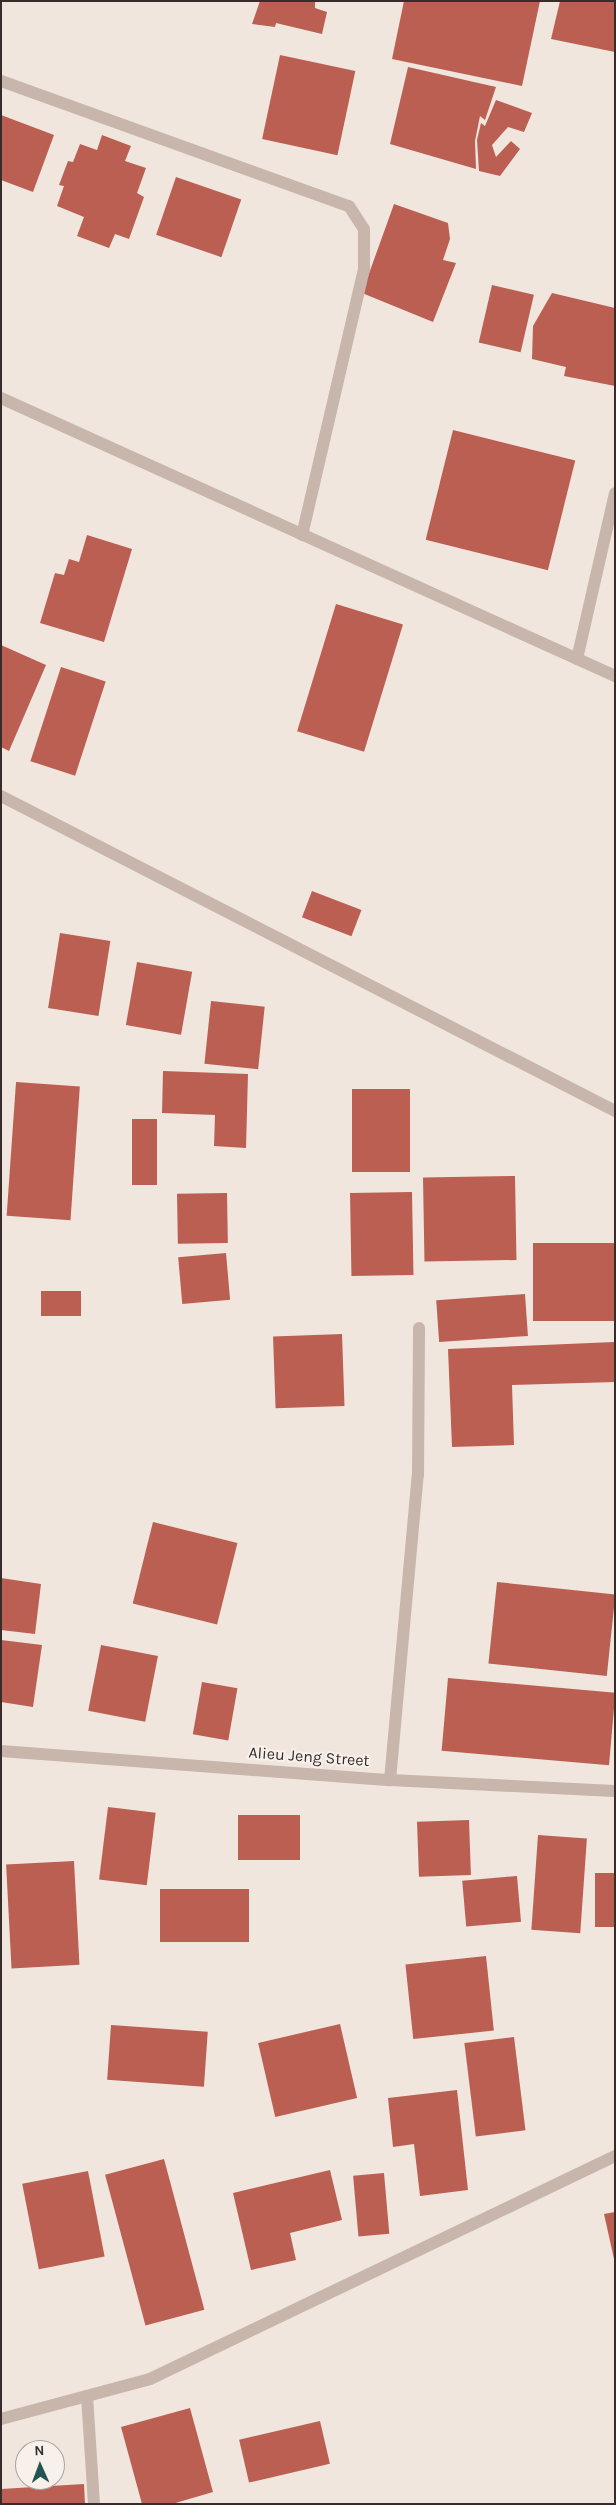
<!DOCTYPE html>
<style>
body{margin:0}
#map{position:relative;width:616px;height:2505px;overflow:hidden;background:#f0e6de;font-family:Karla,sans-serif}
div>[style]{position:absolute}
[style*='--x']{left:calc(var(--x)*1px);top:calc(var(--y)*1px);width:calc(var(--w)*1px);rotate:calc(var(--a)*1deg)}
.building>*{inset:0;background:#bb5f52;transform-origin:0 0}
.minor>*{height:12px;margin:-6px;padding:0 6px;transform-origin:6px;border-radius:6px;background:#c8b5ab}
span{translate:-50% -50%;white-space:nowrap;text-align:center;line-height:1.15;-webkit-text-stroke:4px #f8f0eb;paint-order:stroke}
.street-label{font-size:16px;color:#362c2a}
.frame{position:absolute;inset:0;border:2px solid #362c2a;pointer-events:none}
.north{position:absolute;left:15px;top:2440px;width:50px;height:50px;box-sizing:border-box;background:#f8f0eb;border:1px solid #aaa29e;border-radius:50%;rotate:358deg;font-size:14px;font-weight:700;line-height:20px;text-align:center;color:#362c2a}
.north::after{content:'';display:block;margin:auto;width:18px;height:22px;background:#235452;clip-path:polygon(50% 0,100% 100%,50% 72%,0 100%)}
</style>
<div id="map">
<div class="building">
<i style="clip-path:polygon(260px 1px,315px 1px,315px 8px,327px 12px,322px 34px,276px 23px,275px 27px,252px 24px)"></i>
<i style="clip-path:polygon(404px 1px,540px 1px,522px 86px,392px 59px)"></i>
<i style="clip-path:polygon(560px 1px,615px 1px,615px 52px,551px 39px)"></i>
<i style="left:280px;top:55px;width:77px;height:86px;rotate:12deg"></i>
<i style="clip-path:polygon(408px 67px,496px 87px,485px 120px,480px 116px,475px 141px,476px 169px,390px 144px)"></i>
<i style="clip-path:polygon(496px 100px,532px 113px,524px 132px,508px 127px,492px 145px,496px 157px,511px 141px,520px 149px,500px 176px,479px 171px,477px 140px,481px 123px,485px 126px)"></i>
<i style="clip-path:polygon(1px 115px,54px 135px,33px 192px,1px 180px)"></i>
<i style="clip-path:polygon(102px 135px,131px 146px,125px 161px,146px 168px,137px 193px,144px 197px,129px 239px,115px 234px,109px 248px,77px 236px,84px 217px,57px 206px,64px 186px,59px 185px,68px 161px,73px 162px,80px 144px,97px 150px)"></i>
<i style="left:176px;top:177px;width:69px;height:61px;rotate:19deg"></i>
<i style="clip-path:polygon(394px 204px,448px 223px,450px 239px,443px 260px,456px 263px,433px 322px,362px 293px)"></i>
<i style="left:492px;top:285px;width:43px;height:59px;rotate:13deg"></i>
<i style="clip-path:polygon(552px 293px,615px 308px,615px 386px,564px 376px,566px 367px,532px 359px,533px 326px)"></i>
<i style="left:453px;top:430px;width:126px;height:113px;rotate:14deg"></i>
<i style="clip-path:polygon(87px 535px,132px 549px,104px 642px,40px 623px,55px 573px,64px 575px,69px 559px,79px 562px)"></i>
<i style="left:336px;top:604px;width:70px;height:133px;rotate:17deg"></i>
<i style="clip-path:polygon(1px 645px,46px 665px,9px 751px,1px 747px)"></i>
<i style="left:61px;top:667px;width:47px;height:99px;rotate:18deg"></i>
<i style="left:312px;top:891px;width:53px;height:28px;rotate:21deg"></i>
<i style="left:60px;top:933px;width:51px;height:76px;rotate:9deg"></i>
<i style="left:137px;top:962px;width:56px;height:64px;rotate:10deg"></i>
<i style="left:211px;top:1001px;width:54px;height:63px;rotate:6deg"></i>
<i style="clip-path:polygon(163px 1071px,248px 1074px,246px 1148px,214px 1146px,215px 1115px,162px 1113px)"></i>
<i style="left:16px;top:1082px;width:64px;height:134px;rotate:4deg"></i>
<i style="left:352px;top:1089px;width:58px;height:83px"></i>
<i style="left:132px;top:1119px;width:25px;height:66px"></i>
<i style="left:515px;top:1176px;width:84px;height:92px;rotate:89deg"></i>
<i style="left:412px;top:1192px;width:83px;height:62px;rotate:89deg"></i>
<i style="left:227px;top:1193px;width:50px;height:50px;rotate:89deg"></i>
<i style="left:615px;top:1243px;width:78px;height:82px;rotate:90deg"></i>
<i style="left:226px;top:1253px;width:47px;height:48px;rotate:85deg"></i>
<i style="left:81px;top:1291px;width:25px;height:40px;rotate:90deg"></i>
<i style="left:525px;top:1294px;width:42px;height:89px;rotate:86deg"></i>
<i style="left:342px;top:1334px;width:72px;height:69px;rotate:88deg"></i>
<i style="clip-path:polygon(614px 1342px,615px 1382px,512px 1385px,514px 1445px,452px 1447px,448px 1349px)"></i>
<i style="left:153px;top:1522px;width:87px;height:84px;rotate:14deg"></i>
<i style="clip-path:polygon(1px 1578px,41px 1584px,35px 1634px,1px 1630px)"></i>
<i style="left:497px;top:1582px;width:119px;height:82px;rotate:6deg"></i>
<i style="clip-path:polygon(1px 1640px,42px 1645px,33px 1707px,1px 1702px)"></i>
<i style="left:101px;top:1645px;width:58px;height:67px;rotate:11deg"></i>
<i style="left:448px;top:1678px;width:168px;height:73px;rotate:5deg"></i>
<i style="left:202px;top:1682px;width:36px;height:53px;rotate:10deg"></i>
<i style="left:108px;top:1807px;width:48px;height:73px;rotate:7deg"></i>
<i style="left:238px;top:1815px;width:62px;height:45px"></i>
<i style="left:469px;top:1820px;width:55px;height:52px;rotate:88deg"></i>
<i style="left:538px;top:1835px;width:49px;height:95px;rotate:4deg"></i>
<i style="left:74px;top:1861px;width:104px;height:68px;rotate:87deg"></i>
<i style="left:615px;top:1873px;width:54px;height:20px;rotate:90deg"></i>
<i style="left:517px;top:1876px;width:46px;height:55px;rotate:85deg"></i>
<i style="left:160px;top:1889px;width:89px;height:53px"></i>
<i style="left:486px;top:1956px;width:75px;height:81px;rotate:84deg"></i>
<i style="left:340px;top:2024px;width:76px;height:84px;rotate:77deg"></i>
<i style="left:111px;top:2025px;width:97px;height:55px;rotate:4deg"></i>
<i style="left:514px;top:2037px;width:94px;height:50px;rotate:83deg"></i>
<i style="clip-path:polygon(457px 2090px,468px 2190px,420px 2196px,414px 2144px,393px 2147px,388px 2098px)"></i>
<i style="left:164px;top:2159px;width:156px;height:61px;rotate:75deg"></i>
<i style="clip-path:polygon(330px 2170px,342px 2220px,290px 2233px,296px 2260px,251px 2270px,233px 2193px)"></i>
<i style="left:88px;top:2171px;width:87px;height:67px;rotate:79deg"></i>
<i style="left:384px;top:2173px;width:61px;height:31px;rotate:85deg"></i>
<i style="clip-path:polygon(615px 2212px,615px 2259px,614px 2259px,604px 2214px)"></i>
<i style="clip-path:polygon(190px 2408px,213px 2492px,172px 2504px,142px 2504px,121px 2427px)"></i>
<i style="left:320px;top:2421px;width:44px;height:83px;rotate:77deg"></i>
<i style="clip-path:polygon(84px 2484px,85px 2504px,1px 2504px,1px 2489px)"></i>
</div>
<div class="minor">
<i style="--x:1;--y:81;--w:370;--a:19.8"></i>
<i style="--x:349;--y:206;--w:27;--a:57"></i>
<i style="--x:364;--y:229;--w:40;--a:90"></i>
<i style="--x:364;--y:269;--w:273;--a:103.1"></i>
<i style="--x:1;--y:398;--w:674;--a:24.36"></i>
<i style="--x:577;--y:659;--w:170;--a:-77.1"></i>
<i style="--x:1;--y:796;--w:690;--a:27.16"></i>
<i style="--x:1;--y:1751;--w:390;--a:4.3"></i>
<i style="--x:390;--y:1780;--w:225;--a:2.8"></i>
<i style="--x:390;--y:1780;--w:306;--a:-84.8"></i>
<i style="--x:418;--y:1475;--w:147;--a:-89.6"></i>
<i style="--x:87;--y:2396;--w:108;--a:86.3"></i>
<i style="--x:1;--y:2419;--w:154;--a:-15"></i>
<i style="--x:150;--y:2379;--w:516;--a:-25.62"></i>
</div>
<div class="street-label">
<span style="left:309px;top:1757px;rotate:4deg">Alieu Jeng Street</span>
</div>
<div class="frame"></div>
<div class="north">N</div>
</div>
